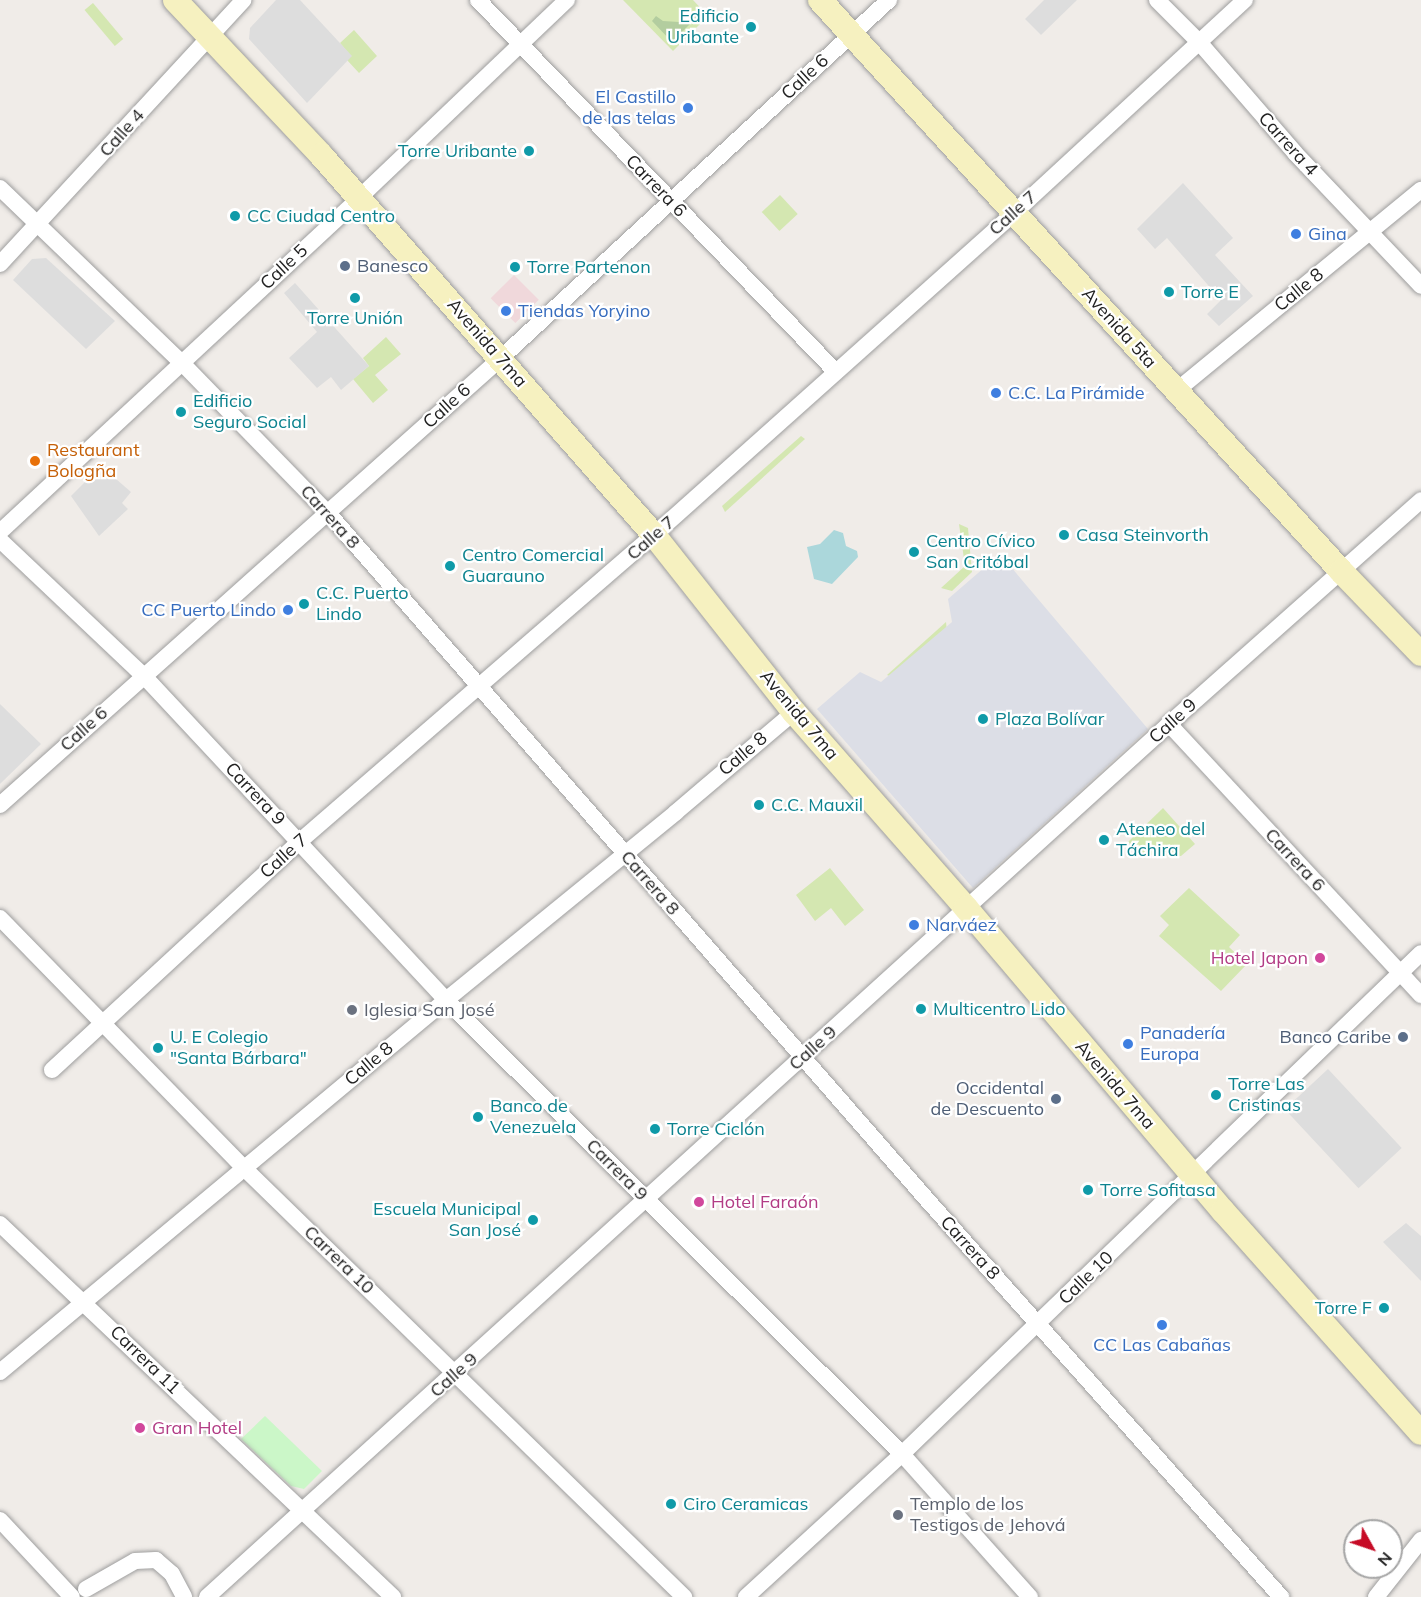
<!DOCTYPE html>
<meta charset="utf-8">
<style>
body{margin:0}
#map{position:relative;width:1421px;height:1597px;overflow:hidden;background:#f0ece8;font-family:Mulish,sans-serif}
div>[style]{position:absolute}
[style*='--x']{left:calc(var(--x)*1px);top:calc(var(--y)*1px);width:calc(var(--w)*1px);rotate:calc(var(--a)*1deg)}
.commercial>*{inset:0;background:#f0d8db;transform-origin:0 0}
.grass>*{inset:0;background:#d4e7b1;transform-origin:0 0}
.forest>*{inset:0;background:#b3cd9f}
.park>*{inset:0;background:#cbf7c8}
.parking>*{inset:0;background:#ddd;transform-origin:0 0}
.plaza>*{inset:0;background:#dcdee6}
.water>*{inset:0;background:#abd7db}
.roads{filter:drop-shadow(0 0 2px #9e9e9e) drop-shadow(0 0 2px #9e9e9e)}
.street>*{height:16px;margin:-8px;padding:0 8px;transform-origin:8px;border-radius:8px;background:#fff}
.secondary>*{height:24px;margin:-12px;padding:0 12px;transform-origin:12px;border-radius:12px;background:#f6f1c0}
.dots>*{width:16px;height:16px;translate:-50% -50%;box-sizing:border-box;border:3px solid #fff;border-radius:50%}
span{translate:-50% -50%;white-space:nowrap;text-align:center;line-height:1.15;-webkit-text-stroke:4.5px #fff;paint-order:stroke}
.culture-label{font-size:18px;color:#0d838f}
.right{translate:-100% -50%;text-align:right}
.left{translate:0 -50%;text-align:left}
.street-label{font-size:18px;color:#212121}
.shop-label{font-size:18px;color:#366cbe}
.service-label{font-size:18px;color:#4e5e75}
.food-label{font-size:18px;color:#c56008}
.hotel-label{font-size:18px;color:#b23c85}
.worship-label{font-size:18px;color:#5b616d}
.north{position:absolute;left:1343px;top:1519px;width:60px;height:60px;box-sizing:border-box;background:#fff;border:2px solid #a6a6a6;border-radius:50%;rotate:130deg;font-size:16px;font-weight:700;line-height:24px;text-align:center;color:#212121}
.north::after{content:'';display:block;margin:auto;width:21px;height:27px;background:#c60b26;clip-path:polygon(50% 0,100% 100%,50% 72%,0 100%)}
</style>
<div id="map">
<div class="commercial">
<i style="left:514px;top:275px;width:35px;height:33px;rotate:45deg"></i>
</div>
<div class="grass">
<i style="clip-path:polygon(623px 0,693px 0,708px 16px,673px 51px)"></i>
<i style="left:93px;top:3px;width:47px;height:11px;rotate:50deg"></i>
<i style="clip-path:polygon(354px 30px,377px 56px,359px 73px,347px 60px,351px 56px,340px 43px)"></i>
<i style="left:780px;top:195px;width:26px;height:25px;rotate:47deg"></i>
<i style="clip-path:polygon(386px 337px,401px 354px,375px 375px,388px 390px,373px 403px,353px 379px,369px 366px,363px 358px)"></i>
<i style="clip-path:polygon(801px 436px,805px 439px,725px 512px,722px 506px)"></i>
<i style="clip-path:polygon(959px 524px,968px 528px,972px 572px,952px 591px,941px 588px,965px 566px)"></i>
<i style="clip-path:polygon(946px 622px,948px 641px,904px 682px,887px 675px)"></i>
<i style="clip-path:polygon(1163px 808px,1195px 844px,1181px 856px,1143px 855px,1128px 842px)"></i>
<i style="clip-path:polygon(830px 868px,864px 910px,845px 926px,831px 908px,815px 921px,796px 895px)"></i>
<i style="clip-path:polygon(1189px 888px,1240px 935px,1229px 947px,1247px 964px,1221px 991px,1159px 936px,1169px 925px,1160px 916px)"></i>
</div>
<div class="forest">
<i style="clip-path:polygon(692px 13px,698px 16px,672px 42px,652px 21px,656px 16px,663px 21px,679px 22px)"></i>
</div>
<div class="park">
<i style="clip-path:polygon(265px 1416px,322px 1471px,304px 1489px,291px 1486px,241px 1439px)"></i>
</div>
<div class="parking">
<i style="clip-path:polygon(276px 0,300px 0,352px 56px,307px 103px,249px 39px,250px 28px)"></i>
<i style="clip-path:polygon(1044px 0,1077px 0,1041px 35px,1025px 19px)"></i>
<i style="clip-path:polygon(1183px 183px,1233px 238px,1215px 255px,1253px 296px,1219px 326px,1207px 314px,1221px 300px,1167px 238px,1155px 249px,1137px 229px)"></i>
<i style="clip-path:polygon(46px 258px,115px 321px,86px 349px,13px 280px,32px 259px)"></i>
<i style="clip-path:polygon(295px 283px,369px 366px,341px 390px,331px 377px,317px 388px,289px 358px,317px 332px,284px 293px)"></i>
<i style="clip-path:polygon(101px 466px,131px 492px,122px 503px,128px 509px,99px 536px,71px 496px)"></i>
<i style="clip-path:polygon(0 704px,41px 744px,0 784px)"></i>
<i style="left:1328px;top:1069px;width:108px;height:59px;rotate:47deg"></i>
<i style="clip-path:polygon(1406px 1223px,1421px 1236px,1421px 1281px,1383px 1242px)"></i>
</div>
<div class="plaza">
<i style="clip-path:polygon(1000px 554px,1148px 729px,973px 888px,817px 709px,860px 672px,881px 682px,952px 622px,948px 599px)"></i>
</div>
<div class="water">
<i style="clip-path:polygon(834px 530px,843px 533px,846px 546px,857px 551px,858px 557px,832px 584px,814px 579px,807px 547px,820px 544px)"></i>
</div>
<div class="roads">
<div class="street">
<i style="--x:478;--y:0;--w:516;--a:46.1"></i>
<i style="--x:1157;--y:0;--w:59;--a:45"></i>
<i style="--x:1199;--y:42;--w:147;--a:49.1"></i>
<i style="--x:1295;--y:153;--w:183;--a:46.5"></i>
<i style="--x:0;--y:188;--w:251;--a:43.9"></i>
<i style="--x:181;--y:362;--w:211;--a:45.8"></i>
<i style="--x:328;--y:513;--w:916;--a:48.9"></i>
<i style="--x:930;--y:1203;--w:528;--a:48.3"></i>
<i style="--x:0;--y:264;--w:359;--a:-47.3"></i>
<i style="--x:1176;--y:391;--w:317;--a:-39.4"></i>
<i style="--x:0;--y:532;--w:490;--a:-42.9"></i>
<i style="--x:359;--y:198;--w:287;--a:-43.6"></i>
<i style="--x:0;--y:540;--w:197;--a:43.4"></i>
<i style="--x:143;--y:675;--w:444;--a:47"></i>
<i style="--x:446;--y:1000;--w:643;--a:44.87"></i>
<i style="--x:902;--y:1454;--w:192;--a:48.2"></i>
<i style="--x:1169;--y:724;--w:370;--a:47.1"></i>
<i style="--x:0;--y:805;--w:671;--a:-41.74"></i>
<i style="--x:501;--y:358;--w:528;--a:-42.7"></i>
<i style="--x:0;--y:918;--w:349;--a:45.7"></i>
<i style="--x:244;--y:1168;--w:615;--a:44.27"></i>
<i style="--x:52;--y:1070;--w:336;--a:-42.7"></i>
<i style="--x:299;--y:842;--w:469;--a:-40.9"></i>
<i style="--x:654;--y:535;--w:483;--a:-41.8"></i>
<i style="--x:1014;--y:213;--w:314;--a:-42.7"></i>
<i style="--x:0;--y:1224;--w:542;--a:43.5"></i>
<i style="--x:0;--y:1372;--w:581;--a:-39.83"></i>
<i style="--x:446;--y:1000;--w:296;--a:-39.2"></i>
<i style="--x:675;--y:813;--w:156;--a:-40.3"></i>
<i style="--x:0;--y:1520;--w:105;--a:46.9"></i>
<i style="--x:86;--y:1589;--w:56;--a:-29.7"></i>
<i style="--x:135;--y:1561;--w:21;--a:-3"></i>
<i style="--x:156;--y:1560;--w:21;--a:41"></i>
<i style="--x:172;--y:1574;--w:26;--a:62"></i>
<i style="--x:207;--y:1597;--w:1299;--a:-42.22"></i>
<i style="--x:1169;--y:724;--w:337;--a:-41.6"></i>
<i style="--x:746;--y:1597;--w:212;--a:-42.5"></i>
<i style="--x:902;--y:1454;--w:721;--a:-43.99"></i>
<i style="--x:1376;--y:1597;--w:73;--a:-51.7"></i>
</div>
<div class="secondary">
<i style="--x:175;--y:0;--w:213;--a:46.7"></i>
<i style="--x:321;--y:155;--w:505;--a:48.77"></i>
<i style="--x:654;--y:535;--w:226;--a:51.7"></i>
<i style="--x:794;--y:712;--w:261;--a:48.7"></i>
<i style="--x:966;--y:908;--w:397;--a:49.7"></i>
<i style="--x:1223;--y:1211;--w:297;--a:48.3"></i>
<i style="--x:820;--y:0;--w:773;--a:47.62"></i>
<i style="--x:1341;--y:571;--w:115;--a:46.1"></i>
</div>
</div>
<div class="dots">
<i style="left:751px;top:27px;background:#0f9aa8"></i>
<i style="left:688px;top:108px;background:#3f7fe0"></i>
<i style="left:529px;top:151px;background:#0f9aa8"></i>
<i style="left:235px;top:216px;background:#0f9aa8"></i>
<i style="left:1296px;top:234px;background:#3f7fe0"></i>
<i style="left:345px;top:266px;background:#5c6f8a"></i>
<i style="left:515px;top:267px;background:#0f9aa8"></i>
<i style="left:1169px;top:292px;background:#0f9aa8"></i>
<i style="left:355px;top:298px;background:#0f9aa8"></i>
<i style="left:506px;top:311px;background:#3f7fe0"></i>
<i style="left:996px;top:393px;background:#3f7fe0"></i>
<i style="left:181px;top:412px;background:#0f9aa8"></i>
<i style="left:35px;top:461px;background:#e8710a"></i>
<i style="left:1064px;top:535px;background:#0f9aa8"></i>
<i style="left:914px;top:552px;background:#0f9aa8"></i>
<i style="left:450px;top:566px;background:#0f9aa8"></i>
<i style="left:304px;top:604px;background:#0f9aa8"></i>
<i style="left:288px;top:610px;background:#3f7fe0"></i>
<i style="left:983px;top:719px;background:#0f9aa8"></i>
<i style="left:759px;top:805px;background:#0f9aa8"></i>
<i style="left:1104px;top:840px;background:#0f9aa8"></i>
<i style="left:914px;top:925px;background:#3f7fe0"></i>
<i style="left:1320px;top:958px;background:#d1479c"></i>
<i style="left:921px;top:1009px;background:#0f9aa8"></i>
<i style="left:352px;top:1010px;background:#6b7280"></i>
<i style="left:1403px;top:1037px;background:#5c6f8a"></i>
<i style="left:1128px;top:1044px;background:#3f7fe0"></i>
<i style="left:158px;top:1048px;background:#0f9aa8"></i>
<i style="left:1216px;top:1095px;background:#0f9aa8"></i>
<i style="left:1056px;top:1099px;background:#5c6f8a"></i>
<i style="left:478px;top:1117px;background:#0f9aa8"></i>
<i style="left:655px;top:1129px;background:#0f9aa8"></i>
<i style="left:1088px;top:1190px;background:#0f9aa8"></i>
<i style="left:699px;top:1202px;background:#d1479c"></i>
<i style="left:533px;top:1220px;background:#0f9aa8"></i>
<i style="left:1384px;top:1308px;background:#0f9aa8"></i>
<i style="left:1162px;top:1325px;background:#3f7fe0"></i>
<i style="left:140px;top:1428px;background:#d1479c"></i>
<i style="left:671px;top:1504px;background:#0f9aa8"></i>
<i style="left:898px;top:1515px;background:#6b7280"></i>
</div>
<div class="culture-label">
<span class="right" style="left:739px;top:27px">Edificio<br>Uribante</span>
<span class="right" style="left:517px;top:151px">Torre Uribante</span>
<span class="left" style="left:247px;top:216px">CC Ciudad Centro</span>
<span class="left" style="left:527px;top:267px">Torre Partenon</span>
<span class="left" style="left:1181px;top:292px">Torre E</span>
<span style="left:355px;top:318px">Torre Unión</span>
<span class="left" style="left:193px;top:412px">Edificio<br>Seguro Social</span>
<span class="left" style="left:1076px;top:535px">Casa Steinvorth</span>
<span class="left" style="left:926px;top:552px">Centro Cívico<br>San Critóbal</span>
<span class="left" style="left:462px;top:566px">Centro Comercial<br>Guarauno</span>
<span class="left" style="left:316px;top:604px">C.C. Puerto<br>Lindo</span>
<span class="left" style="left:995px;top:719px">Plaza Bolívar</span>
<span class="left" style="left:771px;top:805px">C.C. Mauxil</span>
<span class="left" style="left:1116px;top:840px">Ateneo del<br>Táchira</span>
<span class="left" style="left:933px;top:1009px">Multicentro Lido</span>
<span class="left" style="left:170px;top:1048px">U. E Colegio<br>"Santa Bárbara"</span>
<span class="left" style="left:1228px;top:1095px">Torre Las<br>Cristinas</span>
<span class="left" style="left:490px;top:1117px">Banco de<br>Venezuela</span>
<span class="left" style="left:667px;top:1129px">Torre Ciclón</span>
<span class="left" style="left:1100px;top:1190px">Torre Sofitasa</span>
<span class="right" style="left:521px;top:1220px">Escuela Municipal<br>San José</span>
<span class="right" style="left:1372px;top:1308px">Torre F</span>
<span class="left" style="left:683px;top:1504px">Ciro Ceramicas</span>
</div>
<div class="street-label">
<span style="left:805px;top:77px;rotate:-43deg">Calle 6</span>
<span style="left:122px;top:133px;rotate:-48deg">Calle 4</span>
<span style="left:1288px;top:144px;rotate:48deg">Carrera 4</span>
<span style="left:656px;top:186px;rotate:46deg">Carrera 6</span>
<span style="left:1013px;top:213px;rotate:-42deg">Calle 7</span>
<span style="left:284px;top:267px;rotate:-43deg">Calle 5</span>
<span style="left:1299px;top:290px;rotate:-39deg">Calle 8</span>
<span style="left:1119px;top:328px;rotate:48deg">Avenida 5ta</span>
<span style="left:487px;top:343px;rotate:49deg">Avenida 7ma</span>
<span style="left:447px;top:406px;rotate:-42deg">Calle 6</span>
<span style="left:330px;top:517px;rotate:48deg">Carrera 8</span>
<span style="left:651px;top:538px;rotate:-41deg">Calle 7</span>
<span style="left:799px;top:715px;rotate:50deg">Avenida 7ma</span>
<span style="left:1173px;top:721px;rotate:-42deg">Calle 9</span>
<span style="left:84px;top:729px;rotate:-42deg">Calle 6</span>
<span style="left:743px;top:754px;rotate:-40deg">Calle 8</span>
<span style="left:255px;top:794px;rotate:47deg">Carrera 9</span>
<span style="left:284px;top:856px;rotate:-42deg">Calle 7</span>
<span style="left:1295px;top:860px;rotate:47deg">Carrera 6</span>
<span style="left:650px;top:883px;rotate:49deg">Carrera 8</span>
<span style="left:813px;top:1048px;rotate:-42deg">Calle 9</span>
<span style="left:369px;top:1064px;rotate:-40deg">Calle 8</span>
<span style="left:1115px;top:1085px;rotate:49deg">Avenida 7ma</span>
<span style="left:617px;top:1170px;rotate:45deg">Carrera 9</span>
<span style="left:970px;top:1248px;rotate:48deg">Carrera 8</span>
<span style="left:339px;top:1260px;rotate:44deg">Carrera 10</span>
<span style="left:1086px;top:1278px;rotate:-44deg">Calle 10</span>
<span style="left:145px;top:1360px;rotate:44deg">Carrera 11</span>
<span style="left:454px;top:1375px;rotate:-42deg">Calle 9</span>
</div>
<div class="shop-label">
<span class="right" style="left:676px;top:108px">El Castillo<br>de las telas</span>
<span class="left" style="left:1308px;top:234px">Gina</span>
<span class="left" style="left:518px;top:311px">Tiendas Yoryino</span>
<span class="left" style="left:1008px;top:393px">C.C. La Pirámide</span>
<span class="right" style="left:276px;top:610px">CC Puerto Lindo</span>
<span class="left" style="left:926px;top:925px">Narváez</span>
<span class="left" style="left:1140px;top:1044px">Panadería<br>Europa</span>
<span style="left:1162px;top:1345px">CC Las Cabañas</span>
</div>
<div class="service-label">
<span class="left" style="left:357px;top:266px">Banesco</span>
<span class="right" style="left:1391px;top:1037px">Banco Caribe</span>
<span class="right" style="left:1044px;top:1099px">Occidental<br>de Descuento</span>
</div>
<div class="food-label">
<span class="left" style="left:47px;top:461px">Restaurant<br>Bologña</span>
</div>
<div class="hotel-label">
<span class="right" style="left:1308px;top:958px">Hotel Japon</span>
<span class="left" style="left:711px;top:1202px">Hotel Faraón</span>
<span class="left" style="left:152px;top:1428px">Gran Hotel</span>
</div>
<div class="worship-label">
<span class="left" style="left:364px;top:1010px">Iglesia San José</span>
<span class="left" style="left:910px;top:1515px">Templo de los<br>Testigos de Jehová</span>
</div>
<div class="north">N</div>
</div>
